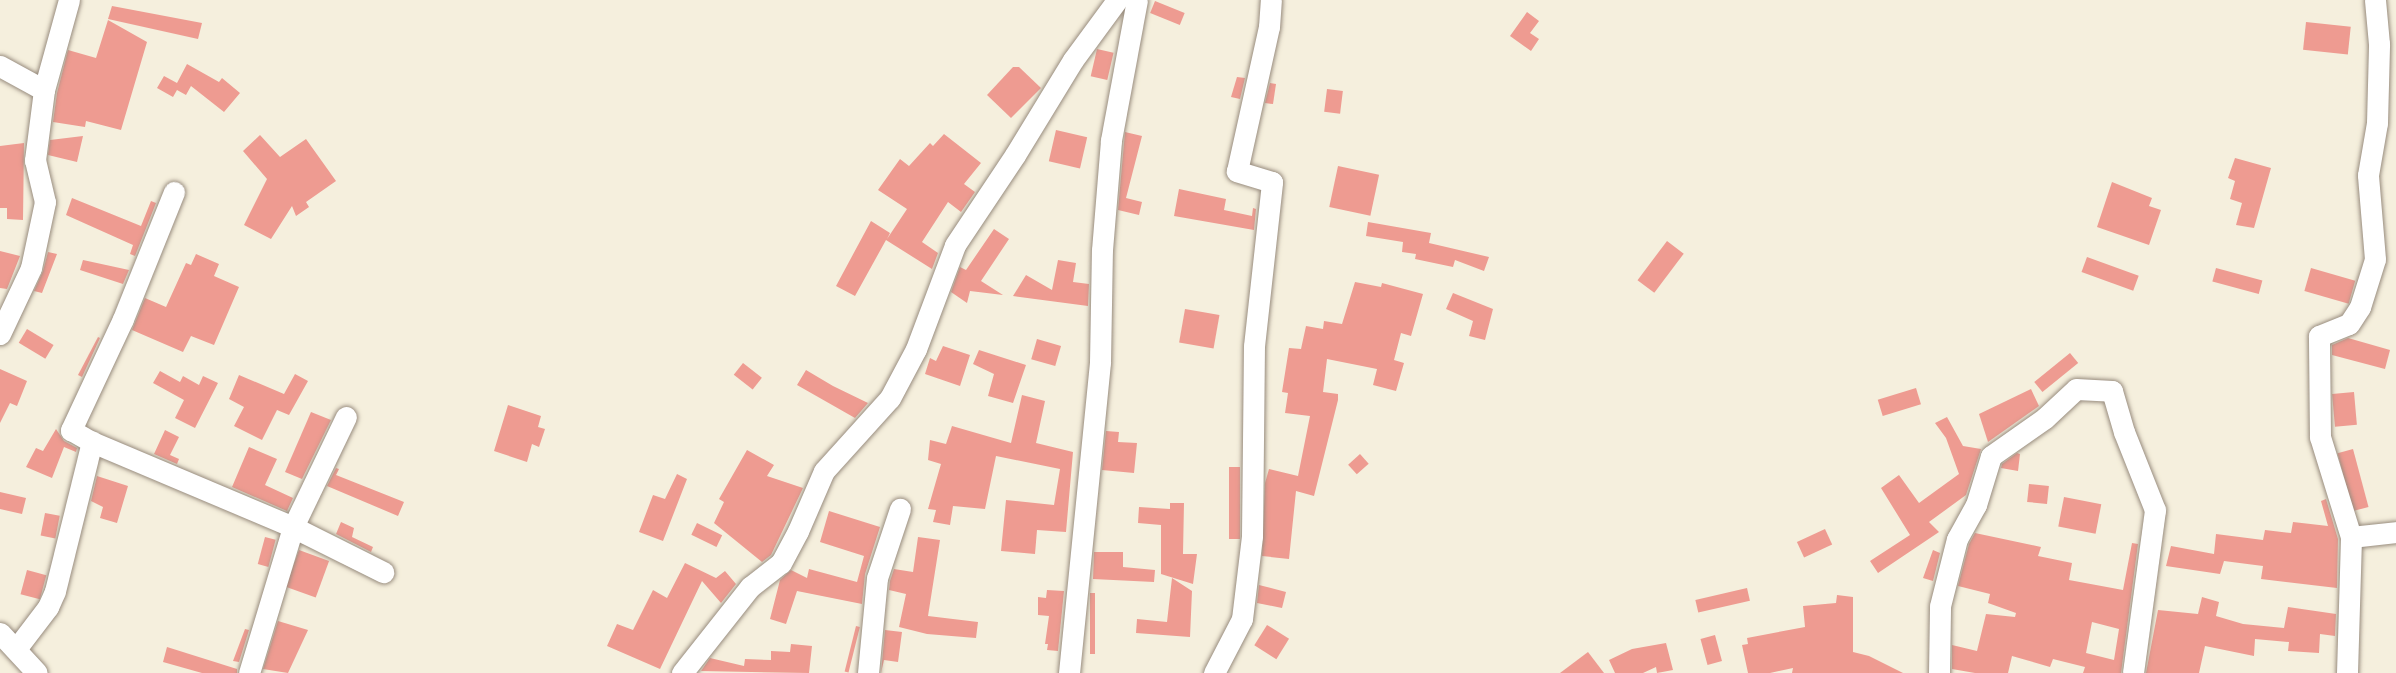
<!DOCTYPE html>
<style>
body{margin:0}
#map{position:relative;width:2396px;height:673px;overflow:hidden;background:#f5efdd;font-family:"EB Garamond",serif}
div>[style]{position:absolute}
[style*='--x']{left:calc(var(--x)*1px);top:calc(var(--y)*1px);width:calc(var(--w)*1px);rotate:calc(var(--a)*1deg)}
.building>*{inset:0;background:#ee9b91;transform-origin:0 0}
.roads{filter:drop-shadow(0 0 2px #988c7e) drop-shadow(0 0 2px #988c7e)}
.minor>*{height:21px;margin:-10.5px;padding:0 10.5px;transform-origin:10.5px;border-radius:10.5px;background:#fff}
span{translate:-50% -50%;white-space:nowrap;text-align:center;line-height:1.15;-webkit-text-stroke:4.5px #fdfcf7;paint-order:stroke}
</style>
<div id="map">
<div class="building">
<i style="left:1155px;top:1px;width:32px;height:13px;rotate:22deg"></i>
<i style="clip-path:polygon(112px 6px,202px 23px,198px 39px,108px 19px)"></i>
<i style="clip-path:polygon(1527px 12px,1539px 21px,1530px 33px,1539px 39px,1531px 51px,1510px 36px)"></i>
<i style="clip-path:polygon(108px 20px,147px 42px,121px 130px,86px 121px,85px 127px,53px 122px,57px 93px,68px 50px,96px 58px)"></i>
<i style="left:2306px;top:22px;width:45px;height:28px;rotate:6deg"></i>
<i style="left:1097px;top:49px;width:17px;height:28px;rotate:13deg"></i>
<i style="clip-path:polygon(187px 64px,219px 82px,222px 78px,240px 93px,224px 112px,191px 86px,186px 95px,177px 90px,173px 97px,157px 88px,164px 76px,177px 83px)"></i>
<i style="clip-path:polygon(1013px 67px,1019px 67px,1041px 88px,1011px 118px,987px 95px)"></i>
<i style="clip-path:polygon(1237px 77px,1245px 78px,1240px 99px,1231px 97px)"></i>
<i style="clip-path:polygon(1270px 83px,1276px 84px,1273px 104px,1265px 103px)"></i>
<i style="left:1327px;top:89px;width:16px;height:23px;rotate:7deg"></i>
<i style="left:1056px;top:130px;width:32px;height:32px;rotate:13deg"></i>
<i style="clip-path:polygon(1125px 132px,1142px 136px,1126px 198px,1142px 202px,1139px 215px,1118px 210px)"></i>
<i style="clip-path:polygon(944px 134px,981px 163px,964px 184px,975px 192px,961px 212px,948px 202px,922px 242px,938px 253px,932px 269px,886px 240px,855px 296px,836px 286px,871px 221px,890px 233px,887px 239px,907px 209px,878px 190px,900px 159px,909px 166px,930px 143px,933px 146px)"></i>
<i style="clip-path:polygon(260px 135px,280px 157px,306px 139px,336px 181px,306px 202px,309px 207px,296px 216px,292px 206px,271px 239px,244px 225px,267px 179px,243px 151px)"></i>
<i style="clip-path:polygon(83px 136px,77px 162px,48px 155px,50px 140px)"></i>
<i style="clip-path:polygon(24px 143px,23px 220px,7px 219px,7px 208px,0 208px,0 146px)"></i>
<i style="clip-path:polygon(2235px 158px,2271px 168px,2254px 228px,2236px 225px,2242px 203px,2230px 199px,2235px 181px,2228px 178px)"></i>
<i style="left:1338px;top:166px;width:42px;height:42px;rotate:12deg"></i>
<i style="clip-path:polygon(2112px 182px,2152px 198px,2149px 206px,2161px 210px,2149px 245px,2097px 227px)"></i>
<i style="clip-path:polygon(1179px 189px,1226px 199px,1224px 210px,1252px 216px,1253px 208px,1256px 209px,1254px 230px,1174px 216px)"></i>
<i style="clip-path:polygon(72px 198px,141px 226px,151px 201px,156px 203px,135px 256px,130px 254px,133px 245px,66px 215px)"></i>
<i style="clip-path:polygon(1368px 222px,1431px 233px,1429px 243px,1489px 257px,1484px 271px,1455px 260px,1453px 267px,1415px 259px,1416px 254px,1402px 252px,1403px 242px,1366px 236px)"></i>
<i style="clip-path:polygon(994px 229px,1009px 239px,981px 281px,1003px 295px,970px 291px,967px 303px,951px 292px,960px 267px,966px 270px)"></i>
<i style="left:1667px;top:241px;width:21px;height:49px;rotate:37deg"></i>
<i style="clip-path:polygon(0 251px,20px 256px,7px 289px,0 288px)"></i>
<i style="clip-path:polygon(48px 252px,57px 254px,42px 293px,34px 291px,43px 271px)"></i>
<i style="clip-path:polygon(196px 254px,219px 264px,214px 276px,239px 287px,214px 345px,191px 336px,183px 352px,132px 330px,145px 298px,166px 307px,186px 263px,191px 265px)"></i>
<i style="left:2087px;top:257px;width:55px;height:16px;rotate:20deg"></i>
<i style="clip-path:polygon(83px 260px,129px 270px,123px 284px,80px 270px)"></i>
<i style="clip-path:polygon(1058px 260px,1076px 263px,1073px 282px,1089px 284px,1088px 306px,1013px 296px,1026px 275px,1052px 290px)"></i>
<i style="left:2216px;top:268px;width:48px;height:14px;rotate:15deg"></i>
<i style="left:2311px;top:268px;width:46px;height:24px;rotate:16deg"></i>
<i style="clip-path:polygon(1355px 282px,1381px 287px,1382px 283px,1423px 294px,1411px 336px,1401px 333px,1394px 360px,1404px 363px,1396px 391px,1373px 385px,1377px 369px,1327px 359px,1323px 392px,1338px 394px,1338px 400px,1314px 496px,1296px 491px,1289px 559px,1262px 556px,1265px 483px,1269px 469px,1298px 476px,1310px 416px,1285px 413px,1288px 393px,1282px 392px,1289px 348px,1301px 349px,1306px 326px,1323px 329px,1324px 321px,1342px 324px)"></i>
<i style="clip-path:polygon(1453px 293px,1493px 309px,1485px 340px,1469px 336px,1473px 321px,1446px 309px)"></i>
<i style="left:1185px;top:309px;width:35px;height:34px;rotate:10deg"></i>
<i style="left:27px;top:329px;width:31px;height:16px;rotate:31deg"></i>
<i style="clip-path:polygon(98px 337px,100px 338px,82px 377px,78px 375px)"></i>
<i style="clip-path:polygon(2348px 338px,2390px 350px,2385px 369px,2332px 355px,2332px 345px)"></i>
<i style="left:1037px;top:339px;width:25px;height:21px;rotate:16deg"></i>
<i style="clip-path:polygon(943px 346px,970px 355px,960px 386px,925px 374px,930px 358px,936px 361px)"></i>
<i style="clip-path:polygon(979px 350px,1026px 365px,1013px 403px,988px 396px,994px 374px,973px 364px)"></i>
<i style="left:2070px;top:353px;width:13px;height:46px;rotate:51deg"></i>
<i style="left:743px;top:363px;width:24px;height:15px;rotate:38deg"></i>
<i style="clip-path:polygon(0 369px,27px 381px,17px 406px,10px 403px,0 423px)"></i>
<i style="clip-path:polygon(806px 370px,833px 386px,868px 403px,855px 418px,797px 385px)"></i>
<i style="clip-path:polygon(160px 371px,180px 382px,183px 376px,199px 385px,203px 376px,218px 383px,195px 428px,175px 418px,184px 400px,153px 383px)"></i>
<i style="clip-path:polygon(295px 374px,308px 381px,289px 415px,277px 410px,262px 440px,234px 426px,244px 407px,229px 399px,239px 375px,284px 394px)"></i>
<i style="left:1916px;top:388px;width:17px;height:40px;rotate:73deg"></i>
<i style="clip-path:polygon(2031px 389px,2039px 406px,1988px 442px,1979px 414px)"></i>
<i style="left:2354px;top:392px;width:33px;height:22px;rotate:85deg"></i>
<i style="clip-path:polygon(1022px 395px,1045px 401px,1036px 443px,1073px 452px,1066px 532px,1037px 530px,1035px 554px,1001px 551px,1006px 500px,1054px 505px,1060px 469px,996px 456px,985px 509px,953px 506px,950px 525px,933px 522px,936px 510px,928px 509px,941px 464px,928px 460px,930px 440px,946px 444px,952px 426px,1011px 443px)"></i>
<i style="clip-path:polygon(508px 405px,541px 416px,538px 427px,545px 429px,539px 447px,532px 444px,527px 462px,494px 451px)"></i>
<i style="clip-path:polygon(311px 412px,331px 420px,302px 479px,285px 472px)"></i>
<i style="clip-path:polygon(1947px 417px,1963px 446px,1981px 449px,1966px 495px,1929px 522px,1939px 532px,1878px 573px,1870px 561px,1910px 535px,1881px 488px,1899px 475px,1919px 503px,1959px 474px,1946px 438px,1935px 423px)"></i>
<i style="clip-path:polygon(56px 429px,64px 441px,77px 448px,76px 452px,64px 447px,52px 478px,26px 467px,36px 448px,43px 451px)"></i>
<i style="clip-path:polygon(165px 430px,179px 437px,170px 455px,179px 459px,177px 464px,154px 454px)"></i>
<i style="clip-path:polygon(1106px 431px,1119px 432px,1118px 442px,1137px 443px,1134px 473px,1102px 470px)"></i>
<i style="clip-path:polygon(249px 447px,277px 459px,265px 485px,293px 498px,287px 511px,232px 487px)"></i>
<i style="left:2353px;top:449px;width:60px;height:16px;rotate:75deg"></i>
<i style="clip-path:polygon(747px 450px,774px 465px,767px 476px,803px 488px,771px 555px,762px 562px,714px 523px,724px 502px,719px 499px)"></i>
<i style="clip-path:polygon(2017px 453px,2020px 454px,2018px 471px,2001px 468px,2002px 464px)"></i>
<i style="left:1360px;top:454px;width:13px;height:16px;rotate:48deg"></i>
<i style="left:1229px;top:467px;width:11px;height:72px"></i>
<i style="clip-path:polygon(336px 468px,339px 469px,336px 475px,404px 502px,398px 516px,327px 486px)"></i>
<i style="clip-path:polygon(677px 474px,687px 479px,663px 541px,639px 532px,653px 495px,665px 499px)"></i>
<i style="clip-path:polygon(97px 476px,128px 486px,117px 523px,100px 518px,103px 507px,91px 501px)"></i>
<i style="left:2029px;top:484px;width:20px;height:18px;rotate:6deg"></i>
<i style="clip-path:polygon(0 492px,26px 498px,22px 514px,0 509px)"></i>
<i style="left:2064px;top:497px;width:38px;height:30px;rotate:11deg"></i>
<i style="clip-path:polygon(2326px 499px,2338px 539px,2337px 588px,2261px 579px,2263px 566px,2224px 561px,2220px 574px,2166px 566px,2171px 546px,2214px 554px,2216px 534px,2263px 540px,2265px 530px,2291px 533px,2293px 522px,2328px 526px,2321px 501px)"></i>
<i style="clip-path:polygon(1170px 503px,1184px 503px,1183px 554px,1197px 554px,1193px 584px,1161px 574px,1161px 525px,1138px 523px,1139px 507px,1170px 509px)"></i>
<i style="clip-path:polygon(829px 511px,880px 527px,865px 574px,862px 604px,797px 591px,786px 624px,770px 619px,780px 580px,791px 570px,807px 578px,809px 569px,857px 582px,864px 556px,820px 542px)"></i>
<i style="left:45px;top:513px;width:15px;height:23px;rotate:11deg"></i>
<i style="clip-path:polygon(341px 522px,354px 528px,352px 537px,373px 547px,371px 552px,336px 534px)"></i>
<i style="left:697px;top:523px;width:28px;height:13px;rotate:26deg"></i>
<i style="left:1825px;top:529px;width:17px;height:31px;rotate:65deg"></i>
<i style="clip-path:polygon(evenodd,1975px 533px,2041px 547px,2038px 556px,2072px 563px,2069px 580px,2123px 590px,2132px 543px,2138px 544px,2121px 673px,2083px 673px,2085px 667px,2053px 659px,2050px 667px,2012px 656px,2008px 673px,1975px 673px,1952px 669px,1952px 645px,1977px 651px,1986px 614px,2015px 617px,2016px 613px,1988px 603px,1990px 594px,1958px 586px,1969px 544px,1975px 533px,2092px 622px,2119px 629px,2114px 660px,2086px 653px,2092px 622px)"></i>
<i style="left:265px;top:537px;width:11px;height:28px;rotate:15deg"></i>
<i style="clip-path:polygon(918px 537px,940px 540px,928px 616px,978px 622px,976px 638px,927px 634px,899px 627px,906px 594px,889px 590px,890px 581px,894px 569px,913px 572px)"></i>
<i style="left:299px;top:550px;width:32px;height:39px;rotate:20deg"></i>
<i style="clip-path:polygon(1933px 550px,1940px 553px,1933px 581px,1923px 578px)"></i>
<i style="clip-path:polygon(1094px 552px,1123px 552px,1123px 567px,1155px 570px,1154px 582px,1093px 579px)"></i>
<i style="clip-path:polygon(685px 563px,716px 578px,725px 571px,736px 584px,721px 603px,702px 581px,660px 669px,607px 646px,617px 624px,633px 630px,653px 590px,667px 598px)"></i>
<i style="left:27px;top:570px;width:20px;height:25px;rotate:15deg"></i>
<i style="clip-path:polygon(1172px 578px,1192px 591px,1190px 637px,1136px 633px,1137px 619px,1167px 622px)"></i>
<i style="clip-path:polygon(1259px 585px,1286px 592px,1282px 608px,1257px 603px)"></i>
<i style="left:1747px;top:588px;width:13px;height:53px;rotate:77deg"></i>
<i style="clip-path:polygon(1047px 590px,1064px 591px,1058px 651px,1047px 650px,1048px 644px,1045px 644px,1049px 616px,1038px 615px,1038px 597px,1046px 598px)"></i>
<i style="left:1090px;top:593px;width:5px;height:61px"></i>
<i style="clip-path:polygon(1837px 595px,1853px 597px,1853px 652px,1869px 656px,1903px 673px,1792px 673px,1793px 668px,1770px 673px,1748px 673px,1742px 645px,1748px 644px,1747px 638px,1805px 627px,1803px 606px,1836px 603px)"></i>
<i style="clip-path:polygon(2202px 597px,2219px 602px,2216px 616px,2243px 624px,2284px 628px,2288px 607px,2336px 614px,2335px 636px,2320px 634px,2319px 653px,2288px 651px,2289px 642px,2255px 639px,2254px 656px,2205px 646px,2199px 673px,2146px 673px,2158px 610px,2198px 614px)"></i>
<i style="clip-path:polygon(278px 621px,308px 630px,288px 673px,263px 669px)"></i>
<i style="left:1267px;top:625px;width:26px;height:24px;rotate:32deg"></i>
<i style="left:856px;top:626px;width:4px;height:47px;rotate:14deg"></i>
<i style="clip-path:polygon(245px 629px,249px 630px,239px 662px,233px 661px)"></i>
<i style="clip-path:polygon(885px 630px,902px 632px,898px 662px,884px 660px,881px 673px)"></i>
<i style="left:1715px;top:635px;width:27px;height:15px;rotate:75deg"></i>
<i style="clip-path:polygon(1666px 643px,1673px 670px,1657px 673px,1656px 667px,1643px 673px,1615px 673px,1609px 660px,1632px 649px)"></i>
<i style="clip-path:polygon(791px 644px,812px 646px,809px 673px,701px 671px,710px 658px,744px 666px,745px 659px,771px 660px,771px 651px,790px 652px)"></i>
<i style="clip-path:polygon(167px 647px,237px 669px,237px 673px,202px 673px,163px 662px)"></i>
<i style="clip-path:polygon(1588px 652px,1604px 673px,1560px 673px)"></i>
</div>
<div class="roads">
<div class="minor">
<i style="--x:0;--y:66;--w:50;--a:28.6"></i>
<i style="--x:44;--y:90;--w:71;--a:97.3"></i>
<i style="--x:35;--y:160;--w:43;--a:76.6"></i>
<i style="--x:45;--y:202;--w:67;--a:102"></i>
<i style="--x:31;--y:268;--w:73;--a:115.2"></i>
<i style="--x:44;--y:90;--w:93;--a:-74.5"></i>
<i style="--x:174;--y:192;--w:137;--a:111.9"></i>
<i style="--x:123;--y:319;--w:123;--a:115.1"></i>
<i style="--x:71;--y:430;--w:24;--a:30"></i>
<i style="--x:92;--y:442;--w:218;--a:22.9"></i>
<i style="--x:293;--y:527;--w:101;--a:26.6"></i>
<i style="--x:2351;--y:537;--w:45;--a:-6.3"></i>
<i style="--x:0;--y:633;--w:54;--a:47.2"></i>
<i style="--x:16;--y:649;--w:53;--a:-52.7"></i>
<i style="--x:48;--y:607;--w:17;--a:-66"></i>
<i style="--x:55;--y:591;--w:154;--a:-76.1"></i>
<i style="--x:249;--y:673;--w:152;--a:-73.2"></i>
<i style="--x:293;--y:527;--w:122;--a:-64.3"></i>
<i style="--x:682;--y:673;--w:110;--a:-51.7"></i>
<i style="--x:750;--y:587;--w:39;--a:-38"></i>
<i style="--x:781;--y:563;--w:36;--a:-62"></i>
<i style="--x:798;--y:531;--w:65;--a:-66.6"></i>
<i style="--x:824;--y:471;--w:98;--a:-47.9"></i>
<i style="--x:890;--y:398;--w:55;--a:-62"></i>
<i style="--x:916;--y:349;--w:111;--a:-69.4"></i>
<i style="--x:955;--y:245;--w:108;--a:-56.3"></i>
<i style="--x:1015;--y:155;--w:111;--a:-58.6"></i>
<i style="--x:1073;--y:60;--w:74;--a:-53.7"></i>
<i style="--x:868;--y:673;--w:95;--a:-84.6"></i>
<i style="--x:877;--y:578;--w:73;--a:-71.6"></i>
<i style="--x:1069;--y:673;--w:313;--a:-84.3"></i>
<i style="--x:1100;--y:362;--w:112;--a:-89"></i>
<i style="--x:1102;--y:250;--w:110;--a:-85.3"></i>
<i style="--x:1111;--y:140;--w:142;--a:-79.5"></i>
<i style="--x:1214;--y:673;--w:61;--a:-62.6"></i>
<i style="--x:1242;--y:619;--w:84;--a:-83.1"></i>
<i style="--x:1252;--y:536;--w:190;--a:-89.4"></i>
<i style="--x:1254;--y:346;--w:165;--a:-83.7"></i>
<i style="--x:1272;--y:182;--w:37;--a:-163"></i>
<i style="--x:1237;--y:171;--w:148;--a:-77.5"></i>
<i style="--x:1269;--y:27;--w:27;--a:-86"></i>
<i style="--x:1939;--y:673;--w:67;--a:-89.1"></i>
<i style="--x:1940;--y:606;--w:69;--a:-75.8"></i>
<i style="--x:1957;--y:539;--w:39;--a:-61"></i>
<i style="--x:1976;--y:505;--w:51;--a:-73"></i>
<i style="--x:1991;--y:456;--w:66;--a:-35.1"></i>
<i style="--x:2045;--y:418;--w:42;--a:-43.1"></i>
<i style="--x:2076;--y:389;--w:36;--a:3"></i>
<i style="--x:2112;--y:391;--w:43;--a:73.7"></i>
<i style="--x:2124;--y:432;--w:84;--a:68.3"></i>
<i style="--x:2155;--y:510;--w:164;--a:97.7"></i>
<i style="--x:2347;--y:673;--w:136;--a:-88.3"></i>
<i style="--x:2351;--y:537;--w:105;--a:-107.2"></i>
<i style="--x:2320;--y:437;--w:101;--a:-90.6"></i>
<i style="--x:2319;--y:336;--w:32;--a:-22"></i>
<i style="--x:2349;--y:324;--w:20;--a:-57"></i>
<i style="--x:2360;--y:307;--w:50;--a:-72.6"></i>
<i style="--x:2375;--y:259;--w:84;--a:-94.8"></i>
<i style="--x:2368;--y:175;--w:53;--a:-80.2"></i>
<i style="--x:2377;--y:123;--w:79;--a:-88.5"></i>
<i style="--x:2379;--y:44;--w:44;--a:-95.2"></i>
</div>
</div>
</div>
